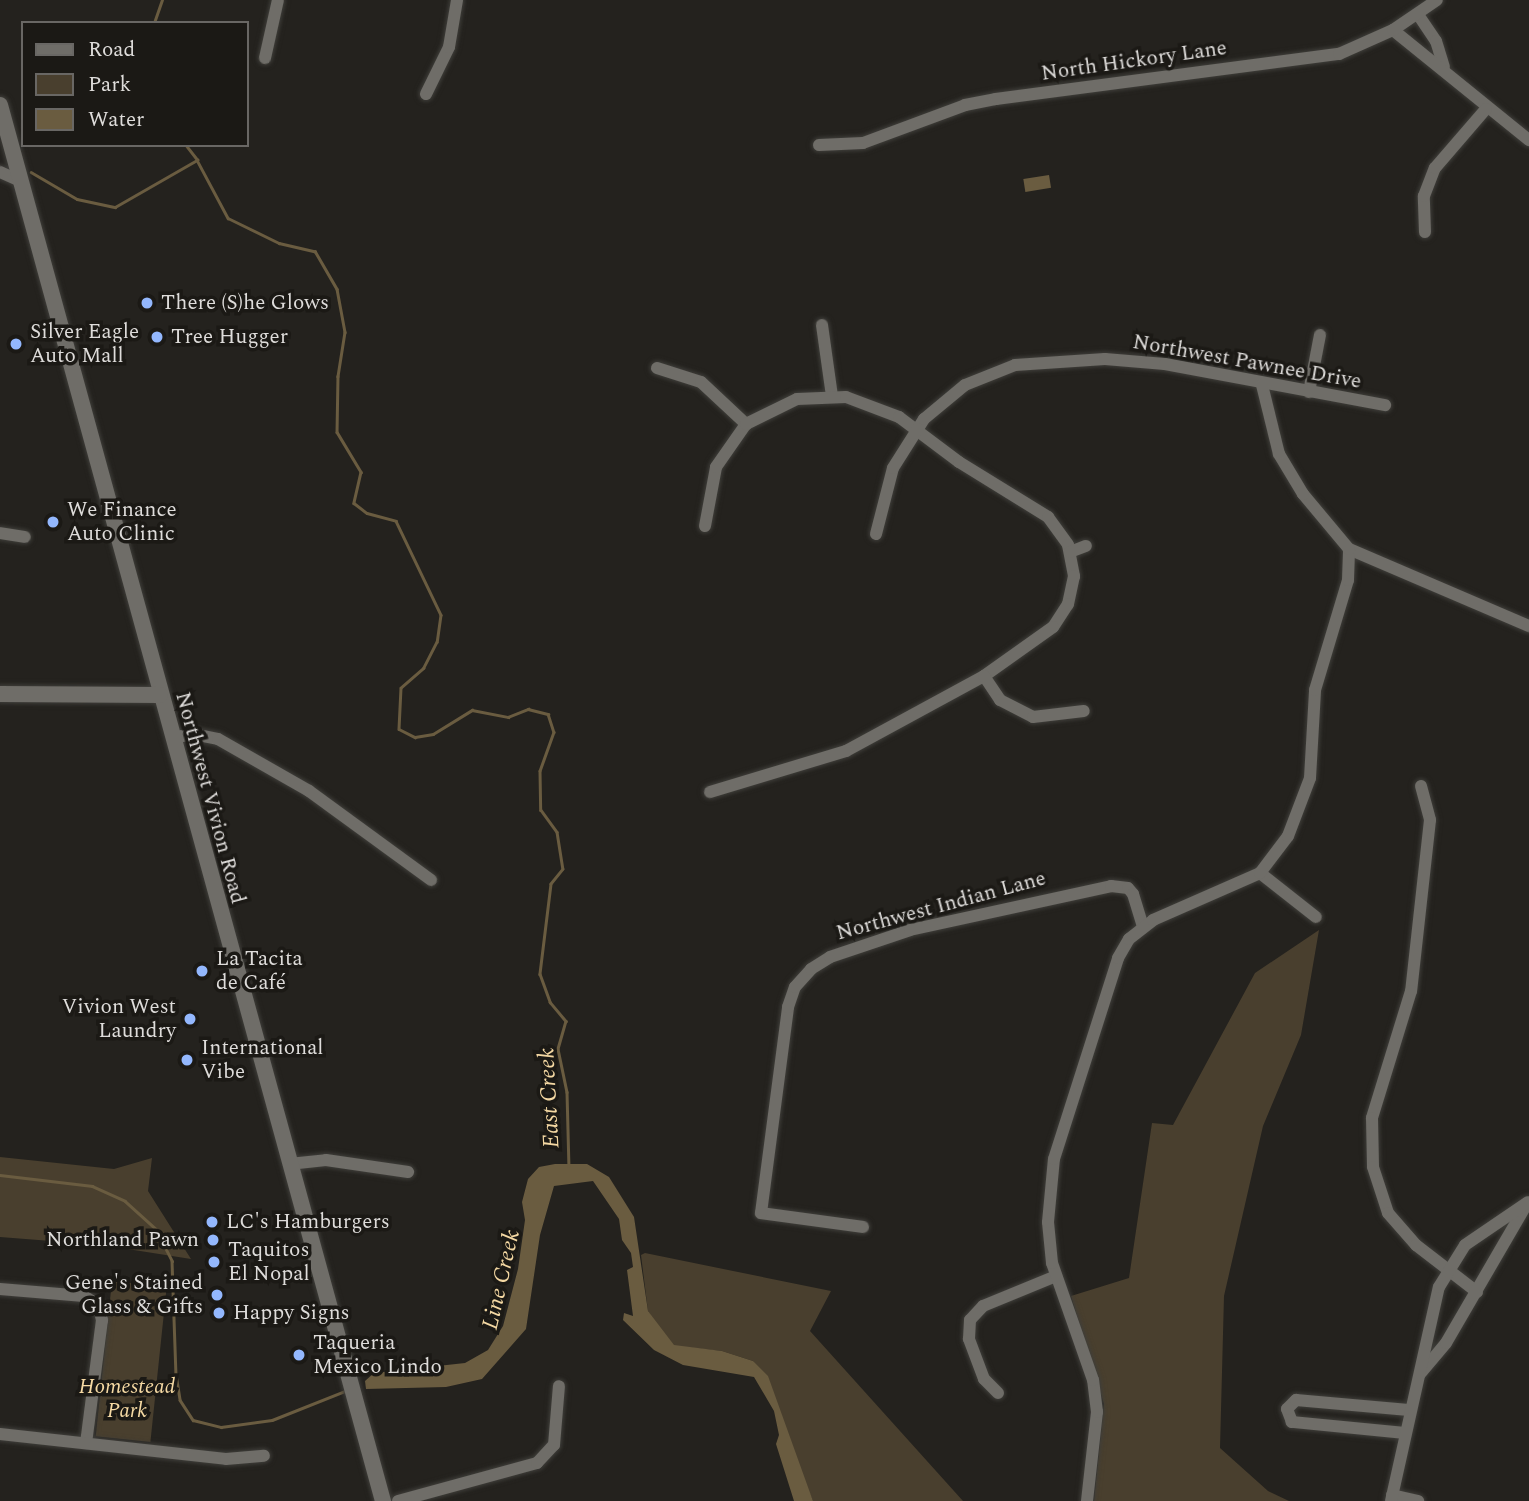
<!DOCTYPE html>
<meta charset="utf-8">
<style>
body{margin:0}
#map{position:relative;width:1529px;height:1501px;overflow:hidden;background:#24221e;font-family:Spectral,serif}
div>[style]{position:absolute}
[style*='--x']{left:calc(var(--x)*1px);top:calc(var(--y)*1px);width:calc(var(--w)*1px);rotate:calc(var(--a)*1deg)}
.green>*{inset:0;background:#493f2e;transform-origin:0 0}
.water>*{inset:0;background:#6a5c40;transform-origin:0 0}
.stream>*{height:2.5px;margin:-1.25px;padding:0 1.25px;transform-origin:1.25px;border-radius:1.25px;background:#6a5c40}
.roads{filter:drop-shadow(0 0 2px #3f3e3a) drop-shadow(0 0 2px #3f3e3a)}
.street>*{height:12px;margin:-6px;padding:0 6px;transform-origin:6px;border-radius:6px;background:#6f6d68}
.secondary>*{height:16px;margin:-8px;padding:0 8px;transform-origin:8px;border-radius:8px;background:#6f6d68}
.dots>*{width:19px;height:19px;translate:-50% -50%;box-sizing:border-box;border:4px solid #1b1915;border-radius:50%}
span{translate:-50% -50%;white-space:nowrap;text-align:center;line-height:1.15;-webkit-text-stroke:7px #1b1915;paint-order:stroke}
.street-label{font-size:21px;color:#dedcda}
.poi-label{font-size:21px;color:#dedcda}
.left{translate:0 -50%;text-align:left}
.right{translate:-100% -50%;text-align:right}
.park-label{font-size:21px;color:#f6daa4;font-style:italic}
.water-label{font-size:23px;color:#f4d8a3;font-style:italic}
.legend{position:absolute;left:21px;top:21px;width:228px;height:126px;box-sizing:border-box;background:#1b1915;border:2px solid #696764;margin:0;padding:9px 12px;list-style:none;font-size:21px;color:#dedcda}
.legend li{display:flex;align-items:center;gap:14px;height:35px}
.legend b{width:35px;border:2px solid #696764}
</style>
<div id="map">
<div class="green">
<i style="clip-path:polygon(1319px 930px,1301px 1035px,1263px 1126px,1224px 1296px,1220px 1448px,1268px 1491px,1289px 1501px,1094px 1501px,1104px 1404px,1071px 1296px,1129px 1278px,1152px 1123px,1173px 1125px,1255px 973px)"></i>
<i style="clip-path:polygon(0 1157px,114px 1169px,152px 1158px,148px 1191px,191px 1259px,102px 1245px,0 1237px)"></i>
<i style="clip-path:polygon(645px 1253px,831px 1291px,810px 1331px,963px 1501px,813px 1501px,753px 1361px,722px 1351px,674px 1346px,660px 1331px,648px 1311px,641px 1255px)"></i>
<i style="left:112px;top:1281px;width:55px;height:156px;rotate:6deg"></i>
</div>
<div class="water">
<i style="left:1049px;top:175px;width:13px;height:26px;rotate:81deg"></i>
<i style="clip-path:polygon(555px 1164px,587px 1164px,609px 1177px,634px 1217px,648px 1311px,674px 1345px,722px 1351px,753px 1361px,768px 1376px,813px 1501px,794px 1501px,776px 1444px,779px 1435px,774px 1411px,754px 1377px,683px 1365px,654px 1350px,623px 1320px,624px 1313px,633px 1316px,627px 1270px,633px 1267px,631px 1253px,622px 1240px,619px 1219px,593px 1181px,554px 1186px,540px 1235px,526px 1329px,482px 1379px,446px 1387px,366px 1389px,365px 1381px,374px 1373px,465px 1363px,488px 1350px,503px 1326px,518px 1269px,525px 1220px,522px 1202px,528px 1179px,539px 1167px)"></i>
</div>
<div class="stream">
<i style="--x:154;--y:23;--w:24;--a:-71"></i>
<i style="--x:186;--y:145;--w:18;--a:52"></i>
<i style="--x:31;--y:172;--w:53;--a:30.4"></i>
<i style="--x:77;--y:199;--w:39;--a:12"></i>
<i style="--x:115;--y:207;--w:95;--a:-29.8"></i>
<i style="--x:197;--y:160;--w:66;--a:61.9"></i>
<i style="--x:228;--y:218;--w:57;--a:26.1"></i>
<i style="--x:279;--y:243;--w:37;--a:13"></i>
<i style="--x:315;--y:251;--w:44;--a:59.9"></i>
<i style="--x:337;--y:289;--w:44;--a:79.5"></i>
<i style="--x:345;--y:332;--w:45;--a:99"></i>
<i style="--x:338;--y:376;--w:56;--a:91"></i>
<i style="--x:337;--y:432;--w:47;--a:59"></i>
<i style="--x:361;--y:472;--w:32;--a:103"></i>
<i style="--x:354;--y:503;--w:16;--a:38"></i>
<i style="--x:367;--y:513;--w:30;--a:15"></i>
<i style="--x:396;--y:521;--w:104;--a:64.4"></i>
<i style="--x:441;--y:615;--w:27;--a:98"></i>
<i style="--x:437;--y:642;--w:29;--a:117"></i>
<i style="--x:424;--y:668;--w:30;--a:139"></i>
<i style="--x:401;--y:688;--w:41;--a:92.8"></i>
<i style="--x:399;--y:729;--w:18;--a:27"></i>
<i style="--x:415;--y:737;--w:18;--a:-9"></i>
<i style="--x:433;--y:734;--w:46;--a:-31.6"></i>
<i style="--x:472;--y:710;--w:37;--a:11"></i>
<i style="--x:508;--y:717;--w:22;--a:-22"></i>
<i style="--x:528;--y:709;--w:21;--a:14"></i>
<i style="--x:548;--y:714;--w:19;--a:72"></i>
<i style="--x:554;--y:732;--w:41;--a:109.7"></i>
<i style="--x:540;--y:771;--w:39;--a:89"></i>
<i style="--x:541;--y:810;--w:27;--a:54"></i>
<i style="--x:557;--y:832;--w:37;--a:81"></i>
<i style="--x:563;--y:869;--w:19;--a:129"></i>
<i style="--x:551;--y:884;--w:91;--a:97"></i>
<i style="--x:540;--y:974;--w:30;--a:70"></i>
<i style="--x:550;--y:1002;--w:25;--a:50"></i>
<i style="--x:566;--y:1021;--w:29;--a:106"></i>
<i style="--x:558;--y:1049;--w:44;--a:78.2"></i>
<i style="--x:567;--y:1092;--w:74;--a:88.5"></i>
<i style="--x:0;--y:1175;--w:93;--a:6.8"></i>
<i style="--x:92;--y:1186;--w:36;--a:24"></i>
<i style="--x:125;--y:1201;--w:42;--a:42.1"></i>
<i style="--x:156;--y:1229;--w:36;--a:63"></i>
<i style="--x:172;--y:1261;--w:113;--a:88"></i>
<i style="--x:176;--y:1374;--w:26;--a:81"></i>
<i style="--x:180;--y:1400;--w:24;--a:57"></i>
<i style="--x:193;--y:1420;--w:29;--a:14"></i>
<i style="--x:221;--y:1427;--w:51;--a:-7.8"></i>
<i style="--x:272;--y:1420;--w:79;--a:-21.7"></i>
</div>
<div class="roads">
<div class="street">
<i style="--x:1419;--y:16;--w:30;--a:56"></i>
<i style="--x:1436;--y:41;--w:27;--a:73"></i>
<i style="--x:1393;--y:30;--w:175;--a:39"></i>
<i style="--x:265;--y:58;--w:59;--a:-77.4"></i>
<i style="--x:426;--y:94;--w:52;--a:-63.9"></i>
<i style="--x:449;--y:47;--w:48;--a:-80.3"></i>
<i style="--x:819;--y:145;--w:44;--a:-2.6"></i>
<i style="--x:863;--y:143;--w:109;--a:-20.4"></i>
<i style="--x:965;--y:105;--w:32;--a:-11"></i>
<i style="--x:996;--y:99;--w:346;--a:-7.5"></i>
<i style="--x:1339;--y:54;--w:59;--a:-24"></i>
<i style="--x:1393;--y:30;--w:53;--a:-34.3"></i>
<i style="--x:0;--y:172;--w:22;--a:24"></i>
<i style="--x:1425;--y:232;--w:36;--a:-92"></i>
<i style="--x:1424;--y:196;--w:30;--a:-69"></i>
<i style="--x:1435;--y:168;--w:78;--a:-49.2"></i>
<i style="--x:822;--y:325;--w:72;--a:82"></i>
<i style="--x:657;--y:368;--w:46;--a:17.7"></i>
<i style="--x:701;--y:382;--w:62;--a:43"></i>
<i style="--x:1309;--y:392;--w:58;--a:-79.1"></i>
<i style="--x:705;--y:526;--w:60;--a:-79.4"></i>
<i style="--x:716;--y:467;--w:52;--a:-55.1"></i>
<i style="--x:746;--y:424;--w:57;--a:-26.1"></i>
<i style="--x:797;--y:399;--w:49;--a:-2.3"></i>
<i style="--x:846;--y:397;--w:57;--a:20.7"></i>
<i style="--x:899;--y:417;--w:75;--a:36.9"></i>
<i style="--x:959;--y:462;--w:105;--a:31.7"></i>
<i style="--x:1048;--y:517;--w:34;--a:54"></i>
<i style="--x:1068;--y:545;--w:32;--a:79"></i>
<i style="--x:1074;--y:576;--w:29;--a:102"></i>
<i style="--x:1068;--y:604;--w:27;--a:123"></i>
<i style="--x:1053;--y:627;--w:85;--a:144.6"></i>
<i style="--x:984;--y:676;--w:157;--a:151.5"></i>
<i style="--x:846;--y:751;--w:142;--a:163.2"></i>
<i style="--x:0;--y:533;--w:25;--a:9"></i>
<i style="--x:876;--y:534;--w:68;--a:-75.6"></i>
<i style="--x:893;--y:468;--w:58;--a:-57.7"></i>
<i style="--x:924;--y:419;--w:53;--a:-39.7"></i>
<i style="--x:965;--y:385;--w:54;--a:-21.8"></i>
<i style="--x:1015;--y:365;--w:90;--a:-3.8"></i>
<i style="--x:1105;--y:359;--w:60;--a:4.8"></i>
<i style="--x:1165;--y:364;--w:224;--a:10.6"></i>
<i style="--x:1349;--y:549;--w:196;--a:23.2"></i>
<i style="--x:1070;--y:552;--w:17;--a:-21"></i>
<i style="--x:984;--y:676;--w:29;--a:56"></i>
<i style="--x:1000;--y:700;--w:37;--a:27"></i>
<i style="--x:1033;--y:717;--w:51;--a:-6.7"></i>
<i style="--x:172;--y:738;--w:21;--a:-11"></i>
<i style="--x:193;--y:734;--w:25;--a:11"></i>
<i style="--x:218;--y:739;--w:105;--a:29.7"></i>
<i style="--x:309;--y:791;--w:151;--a:36.1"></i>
<i style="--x:1421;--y:786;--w:35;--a:75"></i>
<i style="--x:1430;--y:820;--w:172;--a:96.3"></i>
<i style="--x:1411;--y:991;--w:133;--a:107.1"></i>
<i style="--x:1372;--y:1118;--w:49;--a:88.8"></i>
<i style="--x:1373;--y:1167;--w:48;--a:71.9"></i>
<i style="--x:1388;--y:1213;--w:43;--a:48.8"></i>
<i style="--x:1416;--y:1245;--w:77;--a:37.6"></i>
<i style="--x:1260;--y:873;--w:71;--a:38.2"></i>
<i style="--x:289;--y:1164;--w:37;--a:-6"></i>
<i style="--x:326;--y:1160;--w:83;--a:8.3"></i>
<i style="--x:863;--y:1227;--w:103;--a:-172.2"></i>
<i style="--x:761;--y:1213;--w:208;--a:-82.5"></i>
<i style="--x:788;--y:1007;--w:21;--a:-71"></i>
<i style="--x:795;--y:987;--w:24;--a:-48"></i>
<i style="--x:811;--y:969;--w:22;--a:-32"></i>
<i style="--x:830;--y:957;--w:84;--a:-18.6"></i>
<i style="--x:910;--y:930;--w:206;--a:-12.3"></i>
<i style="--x:1111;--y:886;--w:17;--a:7"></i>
<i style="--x:1128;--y:888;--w:8;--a:50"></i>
<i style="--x:1133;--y:894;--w:34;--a:73"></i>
<i style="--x:0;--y:1289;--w:84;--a:4.8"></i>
<i style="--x:84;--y:1296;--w:17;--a:33"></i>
<i style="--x:98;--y:1305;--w:16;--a:75"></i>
<i style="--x:102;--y:1320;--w:124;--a:97.4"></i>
<i style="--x:1420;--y:1374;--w:40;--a:-50"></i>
<i style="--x:1446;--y:1343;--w:161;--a:-59.8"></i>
<i style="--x:998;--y:1393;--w:20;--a:-135"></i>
<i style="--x:984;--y:1379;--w:43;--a:-110.6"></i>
<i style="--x:969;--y:1339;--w:19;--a:-87"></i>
<i style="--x:970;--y:1320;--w:19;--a:-47"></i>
<i style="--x:983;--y:1306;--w:79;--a:-22.3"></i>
<i style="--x:1405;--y:1433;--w:114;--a:-174.4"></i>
<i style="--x:1292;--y:1422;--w:14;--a:-111"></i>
<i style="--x:1287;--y:1409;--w:13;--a:-45"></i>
<i style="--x:1296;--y:1400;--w:113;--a:5.1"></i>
<i style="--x:0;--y:1434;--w:227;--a:6.3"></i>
<i style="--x:226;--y:1459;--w:38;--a:-5"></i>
<i style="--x:1392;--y:1495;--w:27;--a:13"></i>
<i style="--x:398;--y:1501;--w:144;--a:-15.3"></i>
<i style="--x:537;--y:1463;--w:25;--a:-47"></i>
<i style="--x:554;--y:1445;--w:59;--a:-85.2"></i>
<i style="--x:1087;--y:1501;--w:90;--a:-83.6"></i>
<i style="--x:1097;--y:1412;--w:32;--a:-97"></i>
<i style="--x:1093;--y:1380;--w:124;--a:-109.3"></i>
<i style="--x:1052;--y:1263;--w:41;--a:-95.6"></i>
<i style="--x:1048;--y:1222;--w:63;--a:-84.6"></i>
<i style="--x:1054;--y:1159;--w:211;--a:-72.3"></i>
<i style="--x:1118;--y:958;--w:22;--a:-60"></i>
<i style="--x:1129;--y:939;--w:31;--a:-38"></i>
<i style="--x:1153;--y:920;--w:117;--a:-23.7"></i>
<i style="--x:1260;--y:873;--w:46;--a:-52.9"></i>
<i style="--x:1288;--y:836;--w:62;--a:-69.2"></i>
<i style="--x:1310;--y:778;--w:88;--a:-86.7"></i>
<i style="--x:1315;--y:690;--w:115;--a:-73.3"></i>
<i style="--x:1348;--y:580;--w:31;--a:-88"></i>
<i style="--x:1349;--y:549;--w:72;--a:-129.9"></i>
<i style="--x:1303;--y:494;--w:47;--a:-121"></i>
<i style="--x:1279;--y:454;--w:71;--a:-103.8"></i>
<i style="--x:1391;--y:1501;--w:219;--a:-77.4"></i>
<i style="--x:1439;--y:1287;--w:49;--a:-58.2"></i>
<i style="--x:1465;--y:1245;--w:76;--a:-34.3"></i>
</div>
<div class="secondary">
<i style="--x:0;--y:105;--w:1448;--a:74.66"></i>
<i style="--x:0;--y:694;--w:160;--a:0.4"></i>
</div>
</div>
<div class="dots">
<i style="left:147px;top:303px;background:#93b7fd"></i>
<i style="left:157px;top:337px;background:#93b7fd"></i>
<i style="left:16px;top:344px;background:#93b7fd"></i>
<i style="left:53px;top:522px;background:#93b7fd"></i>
<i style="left:202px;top:971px;background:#93b7fd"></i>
<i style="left:190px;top:1019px;background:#93b7fd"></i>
<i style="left:187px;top:1060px;background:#93b7fd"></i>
<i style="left:212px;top:1222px;background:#93b7fd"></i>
<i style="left:213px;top:1240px;background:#93b7fd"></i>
<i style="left:214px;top:1262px;background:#93b7fd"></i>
<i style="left:217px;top:1295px;background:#93b7fd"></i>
<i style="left:219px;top:1313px;background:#93b7fd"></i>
<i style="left:299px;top:1355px;background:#93b7fd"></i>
</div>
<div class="street-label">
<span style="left:1134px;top:61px;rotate:-8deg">North Hickory Lane</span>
<span style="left:1247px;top:362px;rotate:10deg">Northwest Pawnee Drive</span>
<span style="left:210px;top:798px;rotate:75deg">Northwest Vivion Road</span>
<span style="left:941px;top:906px;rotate:-15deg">Northwest Indian Lane</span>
</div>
<div class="poi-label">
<span class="left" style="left:161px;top:303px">There (S)he Glows</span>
<span class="left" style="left:30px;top:344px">Silver Eagle<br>Auto Mall</span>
<span class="left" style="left:171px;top:337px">Tree Hugger</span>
<span class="left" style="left:67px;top:522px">We Finance<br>Auto Clinic</span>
<span class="left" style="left:216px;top:971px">La Tacita<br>de Café</span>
<span class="right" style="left:176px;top:1019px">Vivion West<br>Laundry</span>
<span class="left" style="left:201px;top:1060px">International<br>Vibe</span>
<span class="left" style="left:226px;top:1222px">LC's Hamburgers</span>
<span class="right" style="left:199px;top:1240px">Northland Pawn</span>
<span class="left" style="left:228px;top:1262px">Taquitos<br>El Nopal</span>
<span class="right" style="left:203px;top:1295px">Gene's Stained<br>Glass &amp; Gifts</span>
<span class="left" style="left:233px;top:1313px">Happy Signs</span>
<span class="left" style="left:313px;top:1355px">Taqueria<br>Mexico Lindo</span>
</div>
<div class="park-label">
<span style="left:127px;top:1399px">Homestead<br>Park</span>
</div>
<div class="water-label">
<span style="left:550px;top:1098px;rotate:-93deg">East Creek</span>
<span style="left:502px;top:1280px;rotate:-77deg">Line Creek</span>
</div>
<ul class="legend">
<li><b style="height:9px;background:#6f6d68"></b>Road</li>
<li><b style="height:19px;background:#493f2e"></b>Park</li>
<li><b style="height:19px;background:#6a5c40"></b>Water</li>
</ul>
</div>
